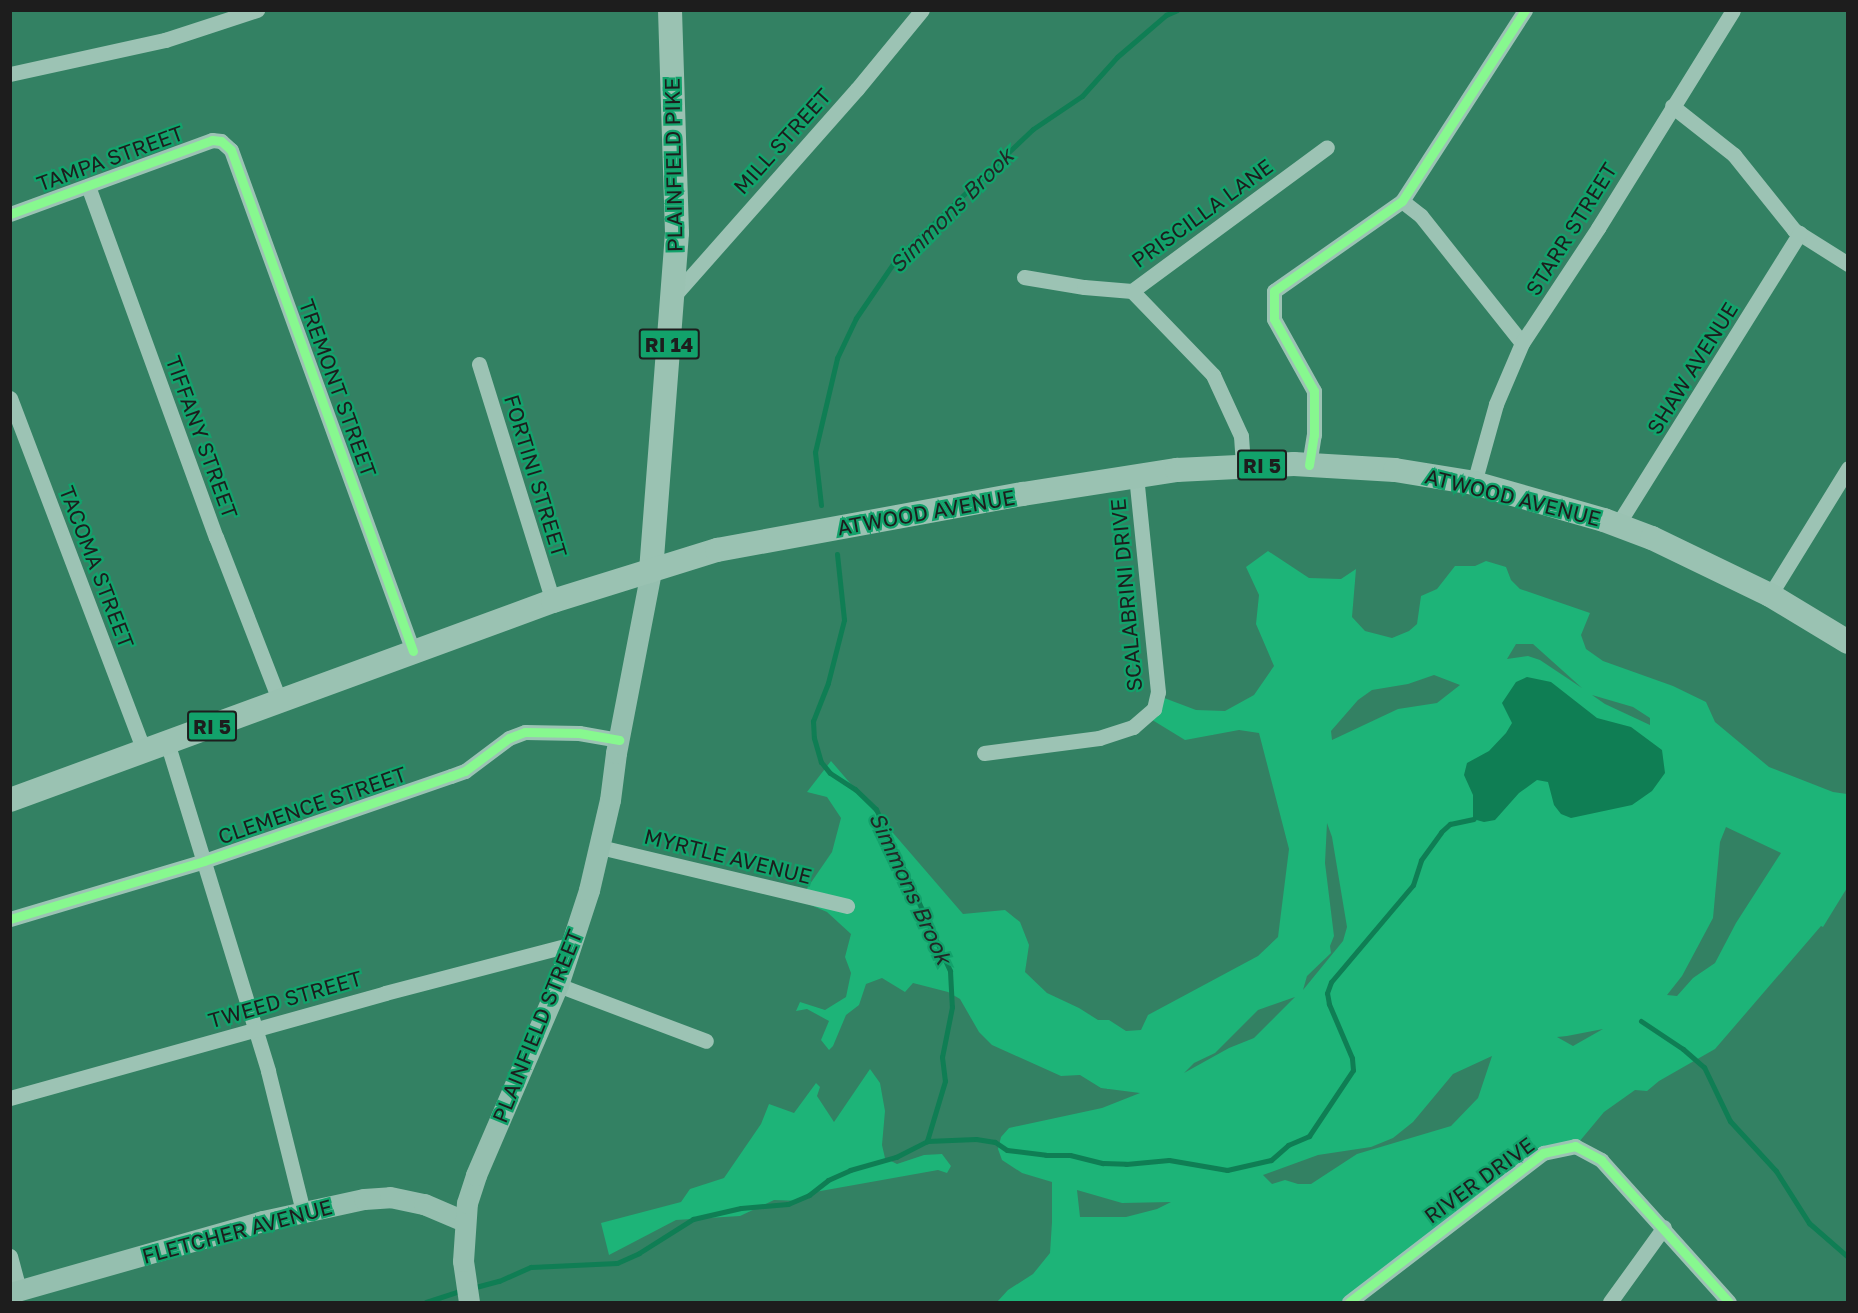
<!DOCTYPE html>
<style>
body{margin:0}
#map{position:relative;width:1858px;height:1313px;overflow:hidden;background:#338163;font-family:"Golos Text",sans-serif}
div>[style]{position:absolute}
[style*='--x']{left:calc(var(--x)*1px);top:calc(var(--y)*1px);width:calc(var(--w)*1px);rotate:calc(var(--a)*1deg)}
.green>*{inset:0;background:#1db478}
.water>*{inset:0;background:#0f7e54}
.stream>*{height:5px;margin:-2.5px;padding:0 2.5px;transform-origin:2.5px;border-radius:2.5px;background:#0f7e54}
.street>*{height:15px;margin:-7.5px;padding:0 7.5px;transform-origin:7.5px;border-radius:7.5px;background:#9cc3b4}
.secondary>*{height:21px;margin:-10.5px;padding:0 10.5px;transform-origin:10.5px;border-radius:10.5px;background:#95bfaf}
.primary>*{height:24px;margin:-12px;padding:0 12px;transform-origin:12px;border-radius:12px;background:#9ac2b2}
.cycleway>*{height:9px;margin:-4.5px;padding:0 4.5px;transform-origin:4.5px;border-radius:4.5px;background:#87f88f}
span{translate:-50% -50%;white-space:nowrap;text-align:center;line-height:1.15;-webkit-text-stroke:4.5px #12a26b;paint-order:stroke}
.shield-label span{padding:2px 4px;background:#12a26b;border:2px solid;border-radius:4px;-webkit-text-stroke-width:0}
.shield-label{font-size:20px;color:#1d1d1d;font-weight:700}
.street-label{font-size:21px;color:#1d1d1d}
.water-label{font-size:22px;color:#222826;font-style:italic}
.frame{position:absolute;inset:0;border:12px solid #1d1d1d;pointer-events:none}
</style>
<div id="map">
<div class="green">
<i style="clip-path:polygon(evenodd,1268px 551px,1309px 578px,1341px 579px,1356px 569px,1352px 617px,1365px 631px,1392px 638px,1409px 631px,1417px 624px,1421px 596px,1437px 589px,1455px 566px,1475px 566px,1486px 561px,1506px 567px,1511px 580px,1520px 589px,1590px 613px,1581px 635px,1586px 649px,1603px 661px,1673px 686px,1706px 702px,1715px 722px,1769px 767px,1833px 792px,1847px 794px,1847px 888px,1823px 927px,1821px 926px,1715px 1049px,1659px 1081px,1647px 1091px,1635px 1090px,1604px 1112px,1574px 1148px,1545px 1154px,1350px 1302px,997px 1302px,1008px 1290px,1033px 1274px,1050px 1253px,1052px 1222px,1052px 1182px,1022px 1173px,1002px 1160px,998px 1149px,1001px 1137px,1009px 1128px,1102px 1108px,1140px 1093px,1101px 1088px,1080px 1075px,1061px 1076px,992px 1045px,979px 1032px,960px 999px,948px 992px,913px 983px,905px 992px,882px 978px,866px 984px,859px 1005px,846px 1015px,833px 1046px,829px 1050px,821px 1040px,829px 1021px,807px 1009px,796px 1011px,800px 1002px,825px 1010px,846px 997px,851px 973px,845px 957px,851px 934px,827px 912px,799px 900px,832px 852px,841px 818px,827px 797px,807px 792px,831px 761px,963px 914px,1005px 910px,1020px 922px,1029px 945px,1025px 972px,1047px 993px,1079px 1008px,1098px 1020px,1109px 1020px,1126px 1031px,1141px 1030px,1148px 1015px,1258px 956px,1278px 937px,1289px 849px,1259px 733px,1239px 730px,1185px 740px,1149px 718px,1159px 696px,1196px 710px,1225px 711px,1254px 695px,1274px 666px,1256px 624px,1259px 595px,1246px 567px,1268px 551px,1516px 644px,1533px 644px,1582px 688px,1540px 660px,1528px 656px,1507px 659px,1516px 644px,1268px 551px,1434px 675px,1460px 685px,1437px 703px,1398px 709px,1332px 740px,1331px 731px,1358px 700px,1372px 690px,1408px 684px,1434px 675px,1268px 551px,1592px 695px,1633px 707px,1650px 718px,1650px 725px,1605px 704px,1592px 695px,1268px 551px,1327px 823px,1332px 837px,1347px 927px,1343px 941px,1303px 990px,1307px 976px,1331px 953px,1330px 946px,1334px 936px,1325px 863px,1327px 823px,1268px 551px,1726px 827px,1781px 853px,1736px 923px,1715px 963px,1693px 978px,1677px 996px,1667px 995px,1682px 976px,1713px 918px,1720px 842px,1726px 827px,1268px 551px,1295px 997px,1254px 1038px,1229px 1048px,1184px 1073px,1194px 1063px,1215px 1053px,1258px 1010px,1295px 997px,1268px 551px,1603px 1029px,1573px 1046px,1557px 1037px,1567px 1036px,1603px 1029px,1268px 551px,1492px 1056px,1478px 1098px,1451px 1126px,1357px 1154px,1311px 1184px,1298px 1184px,1285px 1180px,1272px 1184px,1263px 1175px,1318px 1155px,1371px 1147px,1393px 1138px,1413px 1122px,1453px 1074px,1492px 1056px,1268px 551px,1077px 1190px,1122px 1203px,1171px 1202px,1157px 1209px,1126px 1217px,1080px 1217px,1077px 1190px)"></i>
<i style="clip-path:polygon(870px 1069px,880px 1083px,885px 1111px,882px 1145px,885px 1158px,897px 1164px,924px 1155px,942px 1154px,951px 1166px,947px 1173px,938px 1170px,815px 1192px,802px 1201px,774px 1200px,740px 1216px,676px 1220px,609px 1255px,601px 1223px,681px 1202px,690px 1189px,724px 1178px,761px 1124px,769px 1104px,794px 1113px,816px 1083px,820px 1087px,817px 1096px,834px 1122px)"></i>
</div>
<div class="water">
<i style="clip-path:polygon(1527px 677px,1551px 682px,1597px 718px,1631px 727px,1662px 750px,1665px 773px,1652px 791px,1632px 805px,1571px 818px,1561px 814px,1554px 805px,1548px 782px,1537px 780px,1519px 793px,1495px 820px,1484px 822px,1473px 819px,1473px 795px,1464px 775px,1467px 763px,1489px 751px,1506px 733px,1512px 723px,1502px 703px,1516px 682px)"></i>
</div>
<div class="stream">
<i style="--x:821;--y:505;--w:53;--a:-96.5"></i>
<i style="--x:815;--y:452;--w:97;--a:-76.8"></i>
<i style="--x:837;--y:358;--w:44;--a:-64.6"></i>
<i style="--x:856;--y:318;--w:73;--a:-55.7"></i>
<i style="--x:897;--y:258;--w:187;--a:-43.5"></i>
<i style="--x:1033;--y:129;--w:59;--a:-34"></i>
<i style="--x:1082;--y:96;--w:52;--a:-48.1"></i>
<i style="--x:1117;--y:57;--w:65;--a:-40.6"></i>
<i style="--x:1166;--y:15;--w:12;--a:-24"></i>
<i style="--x:837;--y:554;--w:66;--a:83.9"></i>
<i style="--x:844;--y:620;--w:65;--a:104.3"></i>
<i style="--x:828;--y:683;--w:41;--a:111.5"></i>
<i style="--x:813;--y:721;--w:17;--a:87"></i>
<i style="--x:814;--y:738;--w:25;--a:74"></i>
<i style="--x:821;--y:762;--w:14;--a:51"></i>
<i style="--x:830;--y:773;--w:30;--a:33"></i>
<i style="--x:855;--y:789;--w:29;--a:44"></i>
<i style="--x:876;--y:809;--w:178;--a:65.4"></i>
<i style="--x:950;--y:971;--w:36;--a:87"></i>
<i style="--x:952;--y:1007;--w:51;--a:101.3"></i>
<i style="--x:942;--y:1057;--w:24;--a:83"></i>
<i style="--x:945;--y:1081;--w:63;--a:106.7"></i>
<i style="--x:1641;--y:1021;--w:50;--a:33.7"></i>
<i style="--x:1683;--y:1049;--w:28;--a:41"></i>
<i style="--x:1704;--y:1067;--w:60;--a:64.3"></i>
<i style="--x:1730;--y:1121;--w:68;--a:47.4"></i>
<i style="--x:1776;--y:1171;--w:62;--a:57.6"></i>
<i style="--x:1809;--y:1223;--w:52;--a:41.1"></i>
<i style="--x:472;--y:1288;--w:28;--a:-15"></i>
<i style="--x:499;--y:1281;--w:35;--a:-24"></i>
<i style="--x:531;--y:1267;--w:86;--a:-2.7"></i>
<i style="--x:617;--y:1263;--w:24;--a:-24"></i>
<i style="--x:639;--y:1253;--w:64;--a:-32.2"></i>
<i style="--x:693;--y:1219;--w:49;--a:-12.9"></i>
<i style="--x:741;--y:1208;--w:47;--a:-4.9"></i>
<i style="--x:788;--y:1204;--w:23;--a:-23"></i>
<i style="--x:809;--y:1195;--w:24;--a:-38"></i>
<i style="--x:828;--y:1180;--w:24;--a:-24"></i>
<i style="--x:850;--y:1170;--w:48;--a:-15.8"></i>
<i style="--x:896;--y:1157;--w:35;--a:-27"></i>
<i style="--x:927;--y:1141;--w:49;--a:-2.3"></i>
<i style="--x:976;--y:1139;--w:19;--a:9"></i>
<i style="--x:995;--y:1142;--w:14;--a:34"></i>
<i style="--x:1007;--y:1150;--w:39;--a:7"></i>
<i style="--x:1046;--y:1155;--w:24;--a:0"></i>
<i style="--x:1070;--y:1155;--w:34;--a:14"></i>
<i style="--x:1103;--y:1163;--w:23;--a:2"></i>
<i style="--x:1126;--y:1164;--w:43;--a:-5.3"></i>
<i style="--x:1169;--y:1160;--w:59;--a:9.8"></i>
<i style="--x:1227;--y:1170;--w:45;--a:-12.8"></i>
<i style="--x:1271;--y:1160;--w:23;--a:-41"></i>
<i style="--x:1288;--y:1145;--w:23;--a:-23"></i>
<i style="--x:1309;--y:1136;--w:79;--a:-56.3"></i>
<i style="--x:1353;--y:1070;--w:12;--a:-95"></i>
<i style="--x:1352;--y:1058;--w:59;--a:-113.1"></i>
<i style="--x:1329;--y:1004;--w:11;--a:-100"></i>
<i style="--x:1327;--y:993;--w:12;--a:-70"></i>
<i style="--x:1331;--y:982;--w:127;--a:-49.8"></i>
<i style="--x:1413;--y:885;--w:26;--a:-72"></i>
<i style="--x:1421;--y:860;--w:34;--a:-54"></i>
<i style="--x:1441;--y:832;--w:12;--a:-42"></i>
<i style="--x:1450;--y:824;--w:24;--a:-12"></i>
<i style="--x:426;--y:1302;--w:39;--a:-18"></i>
</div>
<div class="street">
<i style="--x:10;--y:74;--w:159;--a:-12.4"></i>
<i style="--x:165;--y:40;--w:97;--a:-18.1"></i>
<i style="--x:1672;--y:106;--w:79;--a:38.3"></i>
<i style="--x:1734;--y:155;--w:96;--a:51.3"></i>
<i style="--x:1794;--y:230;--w:64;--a:32.2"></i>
<i style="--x:88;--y:186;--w:374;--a:70"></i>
<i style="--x:216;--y:537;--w:177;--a:68.8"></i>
<i style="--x:1402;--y:201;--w:24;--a:38"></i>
<i style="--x:1421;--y:216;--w:162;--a:51.5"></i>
<i style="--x:10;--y:214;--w:215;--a:-20.1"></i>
<i style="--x:212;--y:140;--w:9;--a:6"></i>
<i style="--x:221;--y:141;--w:13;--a:42"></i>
<i style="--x:231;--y:150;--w:533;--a:70.04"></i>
<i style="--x:1024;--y:277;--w:61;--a:9.5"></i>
<i style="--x:1084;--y:287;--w:48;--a:4.8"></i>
<i style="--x:1132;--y:291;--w:242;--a:-36.4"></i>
<i style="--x:1132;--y:291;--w:117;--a:46"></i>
<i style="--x:1213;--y:375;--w:67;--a:65.3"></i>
<i style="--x:1241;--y:436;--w:30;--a:86"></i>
<i style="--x:672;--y:298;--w:279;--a:-48.5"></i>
<i style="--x:857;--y:89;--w:102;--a:-50.6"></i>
<i style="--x:479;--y:364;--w:248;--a:72.7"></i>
<i style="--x:10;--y:398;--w:378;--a:69.2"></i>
<i style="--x:1309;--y:465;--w:30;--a:-81"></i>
<i style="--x:1314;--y:435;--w:44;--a:-90"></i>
<i style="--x:1314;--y:391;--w:82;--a:-119.1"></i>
<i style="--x:1274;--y:319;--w:28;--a:-90"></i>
<i style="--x:1274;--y:291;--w:156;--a:-35.1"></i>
<i style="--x:1402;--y:201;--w:227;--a:-57.2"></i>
<i style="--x:1474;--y:483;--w:82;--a:-74.4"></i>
<i style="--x:1496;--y:404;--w:66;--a:-66.9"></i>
<i style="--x:1522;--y:343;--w:138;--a:-56.5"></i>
<i style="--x:1598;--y:228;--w:256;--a:-58.2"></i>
<i style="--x:1618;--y:524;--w:343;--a:-58"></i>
<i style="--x:1770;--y:595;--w:149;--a:-58.4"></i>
<i style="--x:167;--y:742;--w:344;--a:72.9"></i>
<i style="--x:268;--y:1071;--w:144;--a:76"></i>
<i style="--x:984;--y:753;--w:116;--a:-7.4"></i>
<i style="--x:1099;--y:738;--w:36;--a:-18"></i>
<i style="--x:1133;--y:727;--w:28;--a:-41"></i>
<i style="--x:1154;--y:709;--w:17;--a:-77"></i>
<i style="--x:1158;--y:692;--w:216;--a:-95.8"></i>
<i style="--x:600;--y:847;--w:254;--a:13.4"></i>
<i style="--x:10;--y:919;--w:202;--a:-16.6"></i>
<i style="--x:204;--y:861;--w:261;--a:-19"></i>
<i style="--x:451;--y:776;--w:15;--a:-20"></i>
<i style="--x:465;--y:771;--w:55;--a:-36.9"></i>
<i style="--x:509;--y:738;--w:17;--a:-21"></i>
<i style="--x:525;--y:732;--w:54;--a:1.1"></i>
<i style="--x:579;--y:733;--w:41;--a:9.9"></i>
<i style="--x:558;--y:985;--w:158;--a:20.7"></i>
<i style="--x:10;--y:1098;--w:389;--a:-15.6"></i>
<i style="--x:385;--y:993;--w:194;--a:-14.6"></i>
<i style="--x:10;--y:1256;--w:35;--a:75"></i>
<i style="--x:1349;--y:1302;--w:245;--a:-37.5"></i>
<i style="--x:1543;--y:1153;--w:33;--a:-12"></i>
<i style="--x:1575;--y:1146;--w:30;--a:28"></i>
<i style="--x:1601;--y:1160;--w:191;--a:48"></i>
<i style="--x:1610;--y:1302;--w:92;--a:-54.2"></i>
</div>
<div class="secondary">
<i style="--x:10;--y:1293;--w:263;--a:-15.9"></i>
<i style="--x:263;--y:1221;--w:103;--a:-12.3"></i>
<i style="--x:364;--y:1199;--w:26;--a:-4"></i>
<i style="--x:390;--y:1197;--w:35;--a:12"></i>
<i style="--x:424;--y:1204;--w:43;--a:23"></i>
<i style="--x:469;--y:1302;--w:41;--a:-98.3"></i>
<i style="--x:463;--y:1261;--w:58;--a:-86.1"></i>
<i style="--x:467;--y:1203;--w:29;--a:-72"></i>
<i style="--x:476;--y:1175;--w:207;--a:-66.7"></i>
<i style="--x:558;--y:985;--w:100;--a:-71.9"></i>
<i style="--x:589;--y:890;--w:92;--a:-76.9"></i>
<i style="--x:610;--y:800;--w:47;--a:-82.7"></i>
<i style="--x:616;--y:753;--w:185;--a:-79.1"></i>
</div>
<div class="primary">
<i style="--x:651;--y:571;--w:339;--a:-85.6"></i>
<i style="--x:677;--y:233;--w:223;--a:-91.8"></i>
<i style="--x:10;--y:800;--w:578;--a:-20.13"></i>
<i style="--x:553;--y:601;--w:172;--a:-17.3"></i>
<i style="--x:717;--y:550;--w:311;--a:-10.4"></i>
<i style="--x:1023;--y:494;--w:156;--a:-8.9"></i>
<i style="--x:1177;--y:470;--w:117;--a:-2.9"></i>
<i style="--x:1294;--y:464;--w:101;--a:3.4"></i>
<i style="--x:1395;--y:470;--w:80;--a:9.3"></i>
<i style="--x:1474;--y:483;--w:135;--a:15.9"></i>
<i style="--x:1604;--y:520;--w:51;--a:20.6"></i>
<i style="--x:1652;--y:538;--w:131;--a:25.8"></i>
<i style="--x:1770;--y:595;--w:91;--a:31.1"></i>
</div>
<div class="cycleway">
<i style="--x:10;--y:214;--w:215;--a:-20.1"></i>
<i style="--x:212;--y:140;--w:9;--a:6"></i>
<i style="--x:221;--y:141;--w:13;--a:42"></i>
<i style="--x:231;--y:150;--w:533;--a:70.04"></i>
<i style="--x:1309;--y:465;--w:30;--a:-81"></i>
<i style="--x:1314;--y:435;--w:44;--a:-90"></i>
<i style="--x:1314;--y:391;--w:82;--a:-119.1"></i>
<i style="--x:1274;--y:319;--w:28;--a:-90"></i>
<i style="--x:1274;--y:291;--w:156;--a:-35.1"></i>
<i style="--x:1402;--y:201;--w:227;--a:-57.2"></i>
<i style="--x:10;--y:919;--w:202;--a:-16.6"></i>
<i style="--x:204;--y:861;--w:261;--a:-19"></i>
<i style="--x:451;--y:776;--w:15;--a:-20"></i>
<i style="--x:465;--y:771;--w:55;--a:-36.9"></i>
<i style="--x:509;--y:738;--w:17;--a:-21"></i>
<i style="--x:525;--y:732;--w:54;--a:1.1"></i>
<i style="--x:579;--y:733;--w:41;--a:9.9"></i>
<i style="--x:1349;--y:1302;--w:245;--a:-37.5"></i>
<i style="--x:1543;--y:1153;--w:33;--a:-12"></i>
<i style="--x:1575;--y:1146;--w:30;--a:28"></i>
<i style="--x:1601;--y:1160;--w:191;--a:48"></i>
</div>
<div class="shield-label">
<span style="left:669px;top:344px">RI 14</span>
<span style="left:1262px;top:465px">RI 5</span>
<span style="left:212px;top:726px">RI 5</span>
</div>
<div class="street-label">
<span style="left:782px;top:141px;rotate:-48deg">MILL STREET</span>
<span style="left:110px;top:158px;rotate:-20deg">TAMPA STREET</span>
<span style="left:673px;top:165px;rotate:-91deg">PLAINFIELD PIKE</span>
<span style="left:1202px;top:213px;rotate:-36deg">PRISCILLA LANE</span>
<span style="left:1571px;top:229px;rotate:-58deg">STARR STREET</span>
<span style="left:1692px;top:368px;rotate:-58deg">SHAW AVENUE</span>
<span style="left:338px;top:388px;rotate:70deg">TREMONT STREET</span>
<span style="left:202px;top:437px;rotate:70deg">TIFFANY STREET</span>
<span style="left:536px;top:476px;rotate:73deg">FORTINI STREET</span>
<span style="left:1513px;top:497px;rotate:14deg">ATWOOD AVENUE</span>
<span style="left:926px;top:512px;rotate:-10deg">ATWOOD AVENUE</span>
<span style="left:97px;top:567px;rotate:69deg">TACOMA STREET</span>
<span style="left:1126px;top:595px;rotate:-95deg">SCALABRINI DRIVE</span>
<span style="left:312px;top:805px;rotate:-19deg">CLEMENCE STREET</span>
<span style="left:728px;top:856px;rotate:14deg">MYRTLE AVENUE</span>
<span style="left:285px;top:999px;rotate:-16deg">TWEED STREET</span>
<span style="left:537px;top:1026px;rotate:-68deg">PLAINFIELD STREET</span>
<span style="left:1479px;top:1180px;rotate:-36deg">RIVER DRIVE</span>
<span style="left:237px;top:1231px;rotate:-15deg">FLETCHER AVENUE</span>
</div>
<div class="water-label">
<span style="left:951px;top:210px;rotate:-45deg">Simmons Brook</span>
<span style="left:911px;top:888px;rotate:65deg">Simmons Brook</span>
</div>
<div class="frame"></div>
</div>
